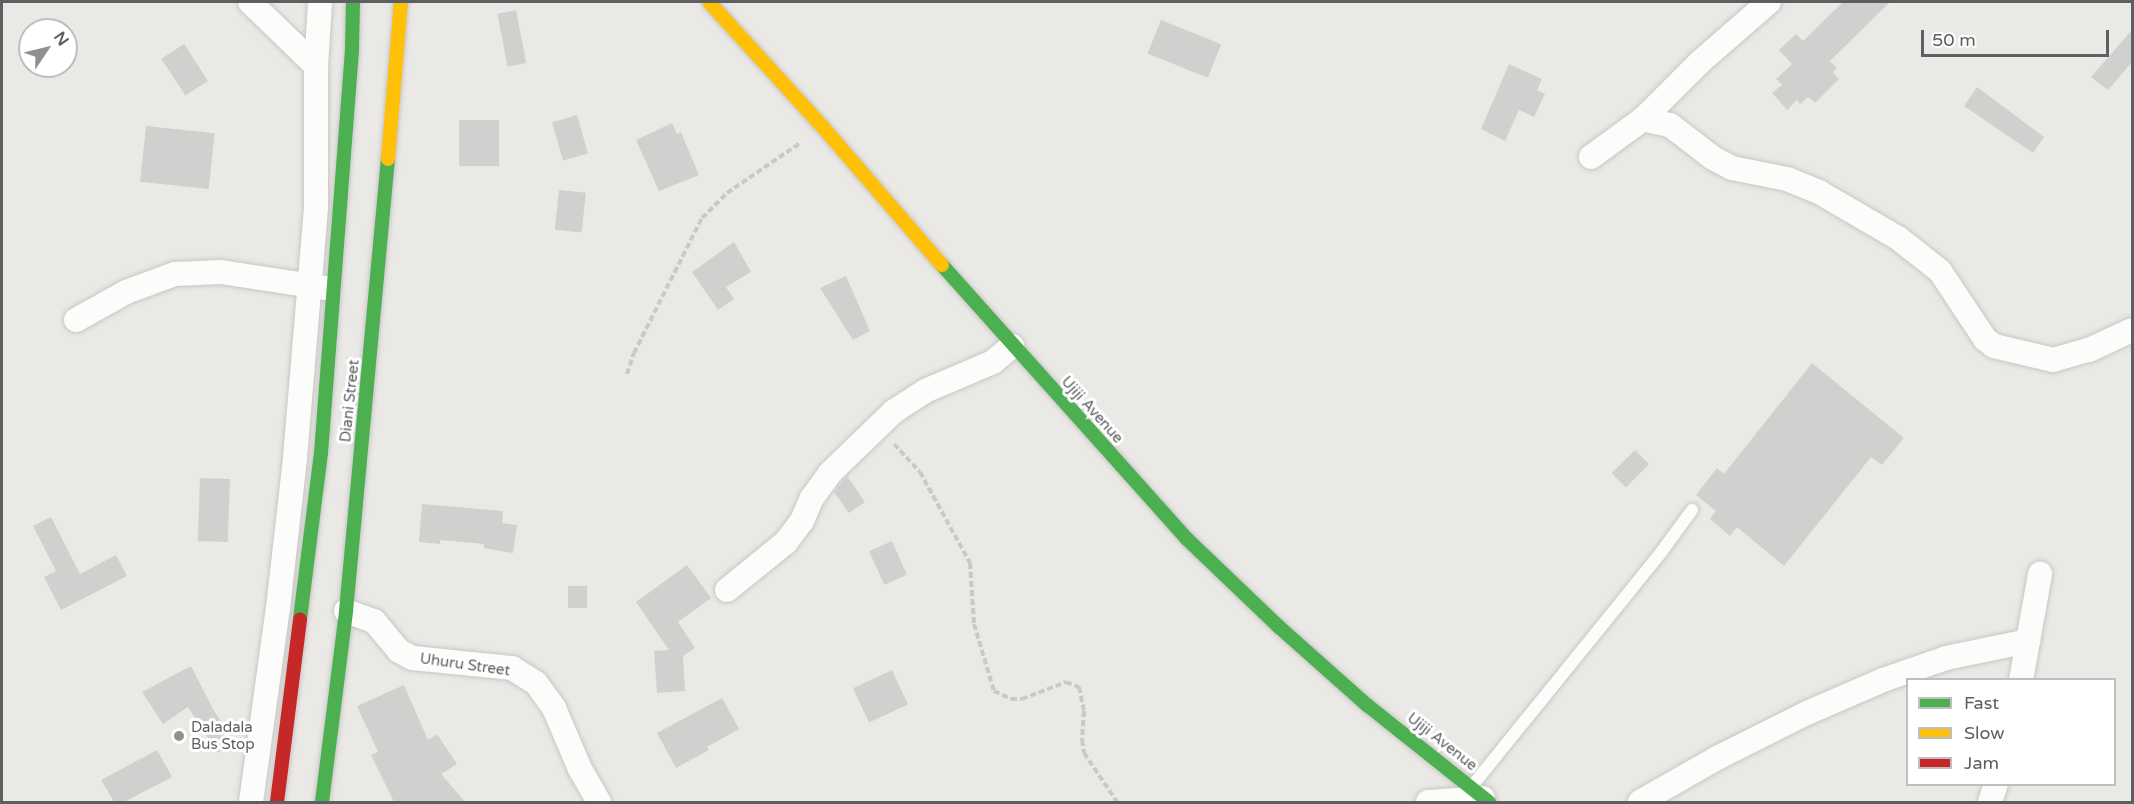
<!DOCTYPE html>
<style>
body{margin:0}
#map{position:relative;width:2134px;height:804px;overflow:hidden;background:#ebe9e6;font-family:"Varela Round",sans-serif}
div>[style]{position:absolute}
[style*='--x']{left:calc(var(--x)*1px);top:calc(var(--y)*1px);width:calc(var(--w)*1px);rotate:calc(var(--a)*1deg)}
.building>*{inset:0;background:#d2d0cf;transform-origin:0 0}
.path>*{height:4px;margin-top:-2px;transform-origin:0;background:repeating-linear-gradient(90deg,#c7cac8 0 6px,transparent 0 9px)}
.roads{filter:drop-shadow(0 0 2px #c7c7c6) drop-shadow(0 0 2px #c7c7c6)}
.lane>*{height:12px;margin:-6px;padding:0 6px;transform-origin:6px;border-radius:6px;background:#fcfcfb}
.street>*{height:24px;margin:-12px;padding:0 12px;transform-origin:12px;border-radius:12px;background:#fcfcfb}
.fast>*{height:14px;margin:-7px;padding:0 7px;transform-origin:7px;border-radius:7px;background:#4caf50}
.slow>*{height:14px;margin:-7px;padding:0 7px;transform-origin:7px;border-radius:7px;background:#ffc107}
.jam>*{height:14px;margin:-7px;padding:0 7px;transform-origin:7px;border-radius:7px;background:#c62828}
.dots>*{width:16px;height:16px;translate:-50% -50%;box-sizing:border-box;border:3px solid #fff;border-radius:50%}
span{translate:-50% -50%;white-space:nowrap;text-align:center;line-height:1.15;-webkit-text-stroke:6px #fff;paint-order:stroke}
.street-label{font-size:15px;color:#5c6063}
.poi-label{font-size:15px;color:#5c6063}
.left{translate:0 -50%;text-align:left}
.frame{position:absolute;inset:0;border:3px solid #5c6063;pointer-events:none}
.legend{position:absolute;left:1906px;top:678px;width:210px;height:108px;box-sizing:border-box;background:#fff;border:2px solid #bebfc1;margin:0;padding:8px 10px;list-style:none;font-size:18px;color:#5c6063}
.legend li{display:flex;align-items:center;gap:12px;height:30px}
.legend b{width:30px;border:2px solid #bebfc1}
.north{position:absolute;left:18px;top:18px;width:60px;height:60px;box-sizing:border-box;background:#fff;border:2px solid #bebfc1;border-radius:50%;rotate:55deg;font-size:16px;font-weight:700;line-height:24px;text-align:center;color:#5c6063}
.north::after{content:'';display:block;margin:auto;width:21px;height:27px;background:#8e9091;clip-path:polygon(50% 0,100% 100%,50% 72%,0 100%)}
.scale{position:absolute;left:1921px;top:30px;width:188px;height:27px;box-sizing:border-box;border:3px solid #5c6063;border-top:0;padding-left:8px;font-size:18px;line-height:21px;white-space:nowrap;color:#5c6063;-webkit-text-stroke:4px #fff;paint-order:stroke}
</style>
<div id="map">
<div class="building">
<i style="clip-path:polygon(1843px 2px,1890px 2px,1830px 61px,1837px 68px,1833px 72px,1839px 79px,1815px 103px,1808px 97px,1800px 104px,1797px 100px,1787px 110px,1772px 93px,1782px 85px,1776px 79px,1792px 64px,1779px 50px,1796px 34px,1803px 41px)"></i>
<i style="left:516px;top:10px;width:54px;height:19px;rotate:79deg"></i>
<i style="left:1161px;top:20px;width:65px;height:36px;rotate:22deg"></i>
<i style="clip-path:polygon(2133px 29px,2133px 61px,2108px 90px,2091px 77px)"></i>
<i style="left:184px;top:44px;width:44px;height:27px;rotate:57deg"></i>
<i style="clip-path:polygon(1509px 64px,1542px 79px,1537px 90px,1545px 94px,1534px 117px,1519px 110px,1505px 141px,1481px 129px)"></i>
<i style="clip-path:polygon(1977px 87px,2044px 137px,2033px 153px,1964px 106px)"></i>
<i style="left:577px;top:115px;width:40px;height:26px;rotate:74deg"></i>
<i style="left:499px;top:120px;width:46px;height:40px;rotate:90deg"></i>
<i style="clip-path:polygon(672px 123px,677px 134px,681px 132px,699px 175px,659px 191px,636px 140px)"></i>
<i style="left:146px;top:126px;width:69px;height:56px;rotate:6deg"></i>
<i style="left:559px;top:190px;width:27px;height:40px;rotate:6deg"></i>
<i style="clip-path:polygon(734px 242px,751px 272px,726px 287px,734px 299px,718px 310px,692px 272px)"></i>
<i style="clip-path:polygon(846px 276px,870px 331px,853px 340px,820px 288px)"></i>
<i style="clip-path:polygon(1812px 363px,1904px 438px,1882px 465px,1871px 457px,1784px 566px,1737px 527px,1730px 536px,1710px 519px,1716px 511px,1696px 495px,1717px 468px,1724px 474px)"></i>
<i style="left:1635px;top:450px;width:20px;height:33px;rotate:45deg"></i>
<i style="clip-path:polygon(847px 476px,865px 502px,849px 513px,834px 492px)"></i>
<i style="left:200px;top:478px;width:30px;height:63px;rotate:2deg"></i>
<i style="clip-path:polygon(422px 504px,503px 511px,502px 523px,517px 525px,513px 553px,484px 548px,484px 544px,440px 540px,440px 544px,419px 542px)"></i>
<i style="clip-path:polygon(51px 517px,80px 574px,116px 555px,127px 576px,61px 610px,44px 577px,56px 571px,33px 526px)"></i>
<i style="left:892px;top:541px;width:37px;height:25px;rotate:66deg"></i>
<i style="clip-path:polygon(687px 565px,711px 598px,678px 622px,695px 648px,683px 656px,685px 691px,657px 693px,654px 651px,669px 650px,636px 602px)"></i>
<i style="left:568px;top:586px;width:19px;height:22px"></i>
<i style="clip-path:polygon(191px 666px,214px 711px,235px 742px,218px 753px,188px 707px,163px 724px,142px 692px)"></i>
<i style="left:892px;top:670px;width:38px;height:43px;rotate:65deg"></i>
<i style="clip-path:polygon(404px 685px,428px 740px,437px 734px,457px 764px,441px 774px,465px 802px,394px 802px,371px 755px,378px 752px,357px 706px)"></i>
<i style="clip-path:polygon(722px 698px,739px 729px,707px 747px,709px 750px,676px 768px,657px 733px)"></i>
<i style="clip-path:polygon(157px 750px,172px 777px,124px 802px,114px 802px,101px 780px)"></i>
</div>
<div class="path">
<i style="--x:627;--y:374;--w:22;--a:-72"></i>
<i style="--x:634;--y:353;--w:151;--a:-63.3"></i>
<i style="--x:702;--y:218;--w:35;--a:-45"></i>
<i style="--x:727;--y:193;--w:88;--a:-34.4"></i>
<i style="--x:894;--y:444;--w:38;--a:47"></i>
<i style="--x:920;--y:472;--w:104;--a:61.2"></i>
<i style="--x:970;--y:563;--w:61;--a:86.2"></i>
<i style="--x:974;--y:624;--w:70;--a:73.4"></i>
<i style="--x:994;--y:691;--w:19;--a:25"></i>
<i style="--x:1011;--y:699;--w:11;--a:0"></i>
<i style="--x:1022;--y:699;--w:47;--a:-21.1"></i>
<i style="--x:1066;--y:682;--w:14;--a:21"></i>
<i style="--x:1079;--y:687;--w:25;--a:78"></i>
<i style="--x:1084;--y:711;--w:29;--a:94"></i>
<i style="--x:1082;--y:740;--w:13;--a:81"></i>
<i style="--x:1084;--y:753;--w:59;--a:56"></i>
</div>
<div class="roads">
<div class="lane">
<i style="--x:1472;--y:786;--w:302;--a:-51"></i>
<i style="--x:1662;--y:551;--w:51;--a:-53.8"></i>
</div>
<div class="street">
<i style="--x:250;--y:2;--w:92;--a:44.1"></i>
<i style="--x:1643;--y:119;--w:28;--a:13"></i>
<i style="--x:1670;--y:125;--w:54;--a:37.5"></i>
<i style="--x:1713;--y:158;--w:21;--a:28"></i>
<i style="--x:1732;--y:168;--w:56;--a:11.3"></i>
<i style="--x:1787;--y:179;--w:35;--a:22"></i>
<i style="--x:1819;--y:192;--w:91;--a:30.2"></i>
<i style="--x:1898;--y:238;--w:53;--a:38.2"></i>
<i style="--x:1940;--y:271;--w:82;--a:56.5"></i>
<i style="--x:1985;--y:339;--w:11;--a:38"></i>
<i style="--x:1994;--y:346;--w:61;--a:13.3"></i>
<i style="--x:2053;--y:360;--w:37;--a:-16"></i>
<i style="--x:2089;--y:350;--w:47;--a:-24.9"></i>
<i style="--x:1591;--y:157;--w:64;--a:-36.2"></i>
<i style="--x:1643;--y:119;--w:81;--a:-45"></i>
<i style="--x:1700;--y:62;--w:91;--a:-41"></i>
<i style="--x:76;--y:320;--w:57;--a:-29.2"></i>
<i style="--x:126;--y:292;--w:52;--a:-20.2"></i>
<i style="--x:175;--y:274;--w:46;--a:-2.5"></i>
<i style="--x:221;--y:272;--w:105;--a:8.7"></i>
<i style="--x:727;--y:590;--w:76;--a:-39.1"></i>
<i style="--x:786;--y:542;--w:26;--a:-53"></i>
<i style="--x:802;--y:521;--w:25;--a:-67"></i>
<i style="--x:812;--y:498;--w:31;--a:-54"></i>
<i style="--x:830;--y:473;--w:88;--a:-44.1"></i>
<i style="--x:893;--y:412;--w:38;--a:-33"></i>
<i style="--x:925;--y:391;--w:74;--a:-23.1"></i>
<i style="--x:993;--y:362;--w:25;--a:-40"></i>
<i style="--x:346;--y:611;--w:30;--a:20"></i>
<i style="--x:374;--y:621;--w:39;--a:50"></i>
<i style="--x:399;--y:651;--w:16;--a:27"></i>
<i style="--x:413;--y:658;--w:100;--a:5.8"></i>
<i style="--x:512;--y:668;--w:28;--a:32"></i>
<i style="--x:536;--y:683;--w:31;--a:54"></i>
<i style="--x:554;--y:708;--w:66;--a:66.9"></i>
<i style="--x:580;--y:769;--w:38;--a:60"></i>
<i style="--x:2021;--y:680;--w:108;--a:-79.8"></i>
<i style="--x:251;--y:802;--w:196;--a:-82.1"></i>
<i style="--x:278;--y:608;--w:151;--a:-83.5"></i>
<i style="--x:295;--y:458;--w:252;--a:-85.2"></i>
<i style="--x:316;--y:207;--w:141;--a:-90"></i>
<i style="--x:316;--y:66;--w:64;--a:-86.4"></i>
<i style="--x:1428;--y:802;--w:55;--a:-4.2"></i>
<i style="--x:1640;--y:802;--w:91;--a:-29.7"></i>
<i style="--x:1719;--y:757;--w:98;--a:-26.6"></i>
<i style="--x:1807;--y:713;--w:83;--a:-23.5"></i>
<i style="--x:1883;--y:680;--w:67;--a:-19.2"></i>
<i style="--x:1946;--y:658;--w:84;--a:-11.7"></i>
<i style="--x:1990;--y:802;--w:19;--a:-72"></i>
</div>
<div class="fast">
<i style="--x:942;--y:265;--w:368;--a:48.2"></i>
<i style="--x:1187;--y:539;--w:127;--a:43.7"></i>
<i style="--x:1279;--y:627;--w:118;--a:41.6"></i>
<i style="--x:1367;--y:705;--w:156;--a:38.5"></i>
<i style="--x:300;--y:619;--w:167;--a:-82.8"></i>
<i style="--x:321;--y:453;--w:405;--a:-85.6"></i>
<i style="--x:352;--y:49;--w:47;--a:-88.8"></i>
<i style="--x:322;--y:802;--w:193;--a:-82.8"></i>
<i style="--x:346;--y:611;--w:454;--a:-84.7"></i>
</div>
<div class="slow">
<i style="--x:709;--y:2;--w:166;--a:47.7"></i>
<i style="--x:821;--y:125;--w:185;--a:49.2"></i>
<i style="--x:388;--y:159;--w:158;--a:-85.3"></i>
</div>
<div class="jam">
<i style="--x:277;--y:802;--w:184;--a:-82.8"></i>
</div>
</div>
<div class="dots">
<i style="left:179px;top:736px;background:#8e9091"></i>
</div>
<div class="street-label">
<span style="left:350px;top:401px;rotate:-84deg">Diani Street</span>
<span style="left:1092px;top:410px;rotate:48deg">Ujiji Avenue</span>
<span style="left:465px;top:665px;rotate:8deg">Uhuru Street</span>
<span style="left:1442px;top:742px;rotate:38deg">Ujiji Avenue</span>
</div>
<div class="poi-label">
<span class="left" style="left:191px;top:736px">Daladala<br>Bus Stop</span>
</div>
<div class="frame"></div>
<ul class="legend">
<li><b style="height:8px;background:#4caf50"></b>Fast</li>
<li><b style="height:8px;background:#ffc107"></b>Slow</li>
<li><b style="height:8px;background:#c62828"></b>Jam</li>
</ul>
<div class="north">N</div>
<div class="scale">50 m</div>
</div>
